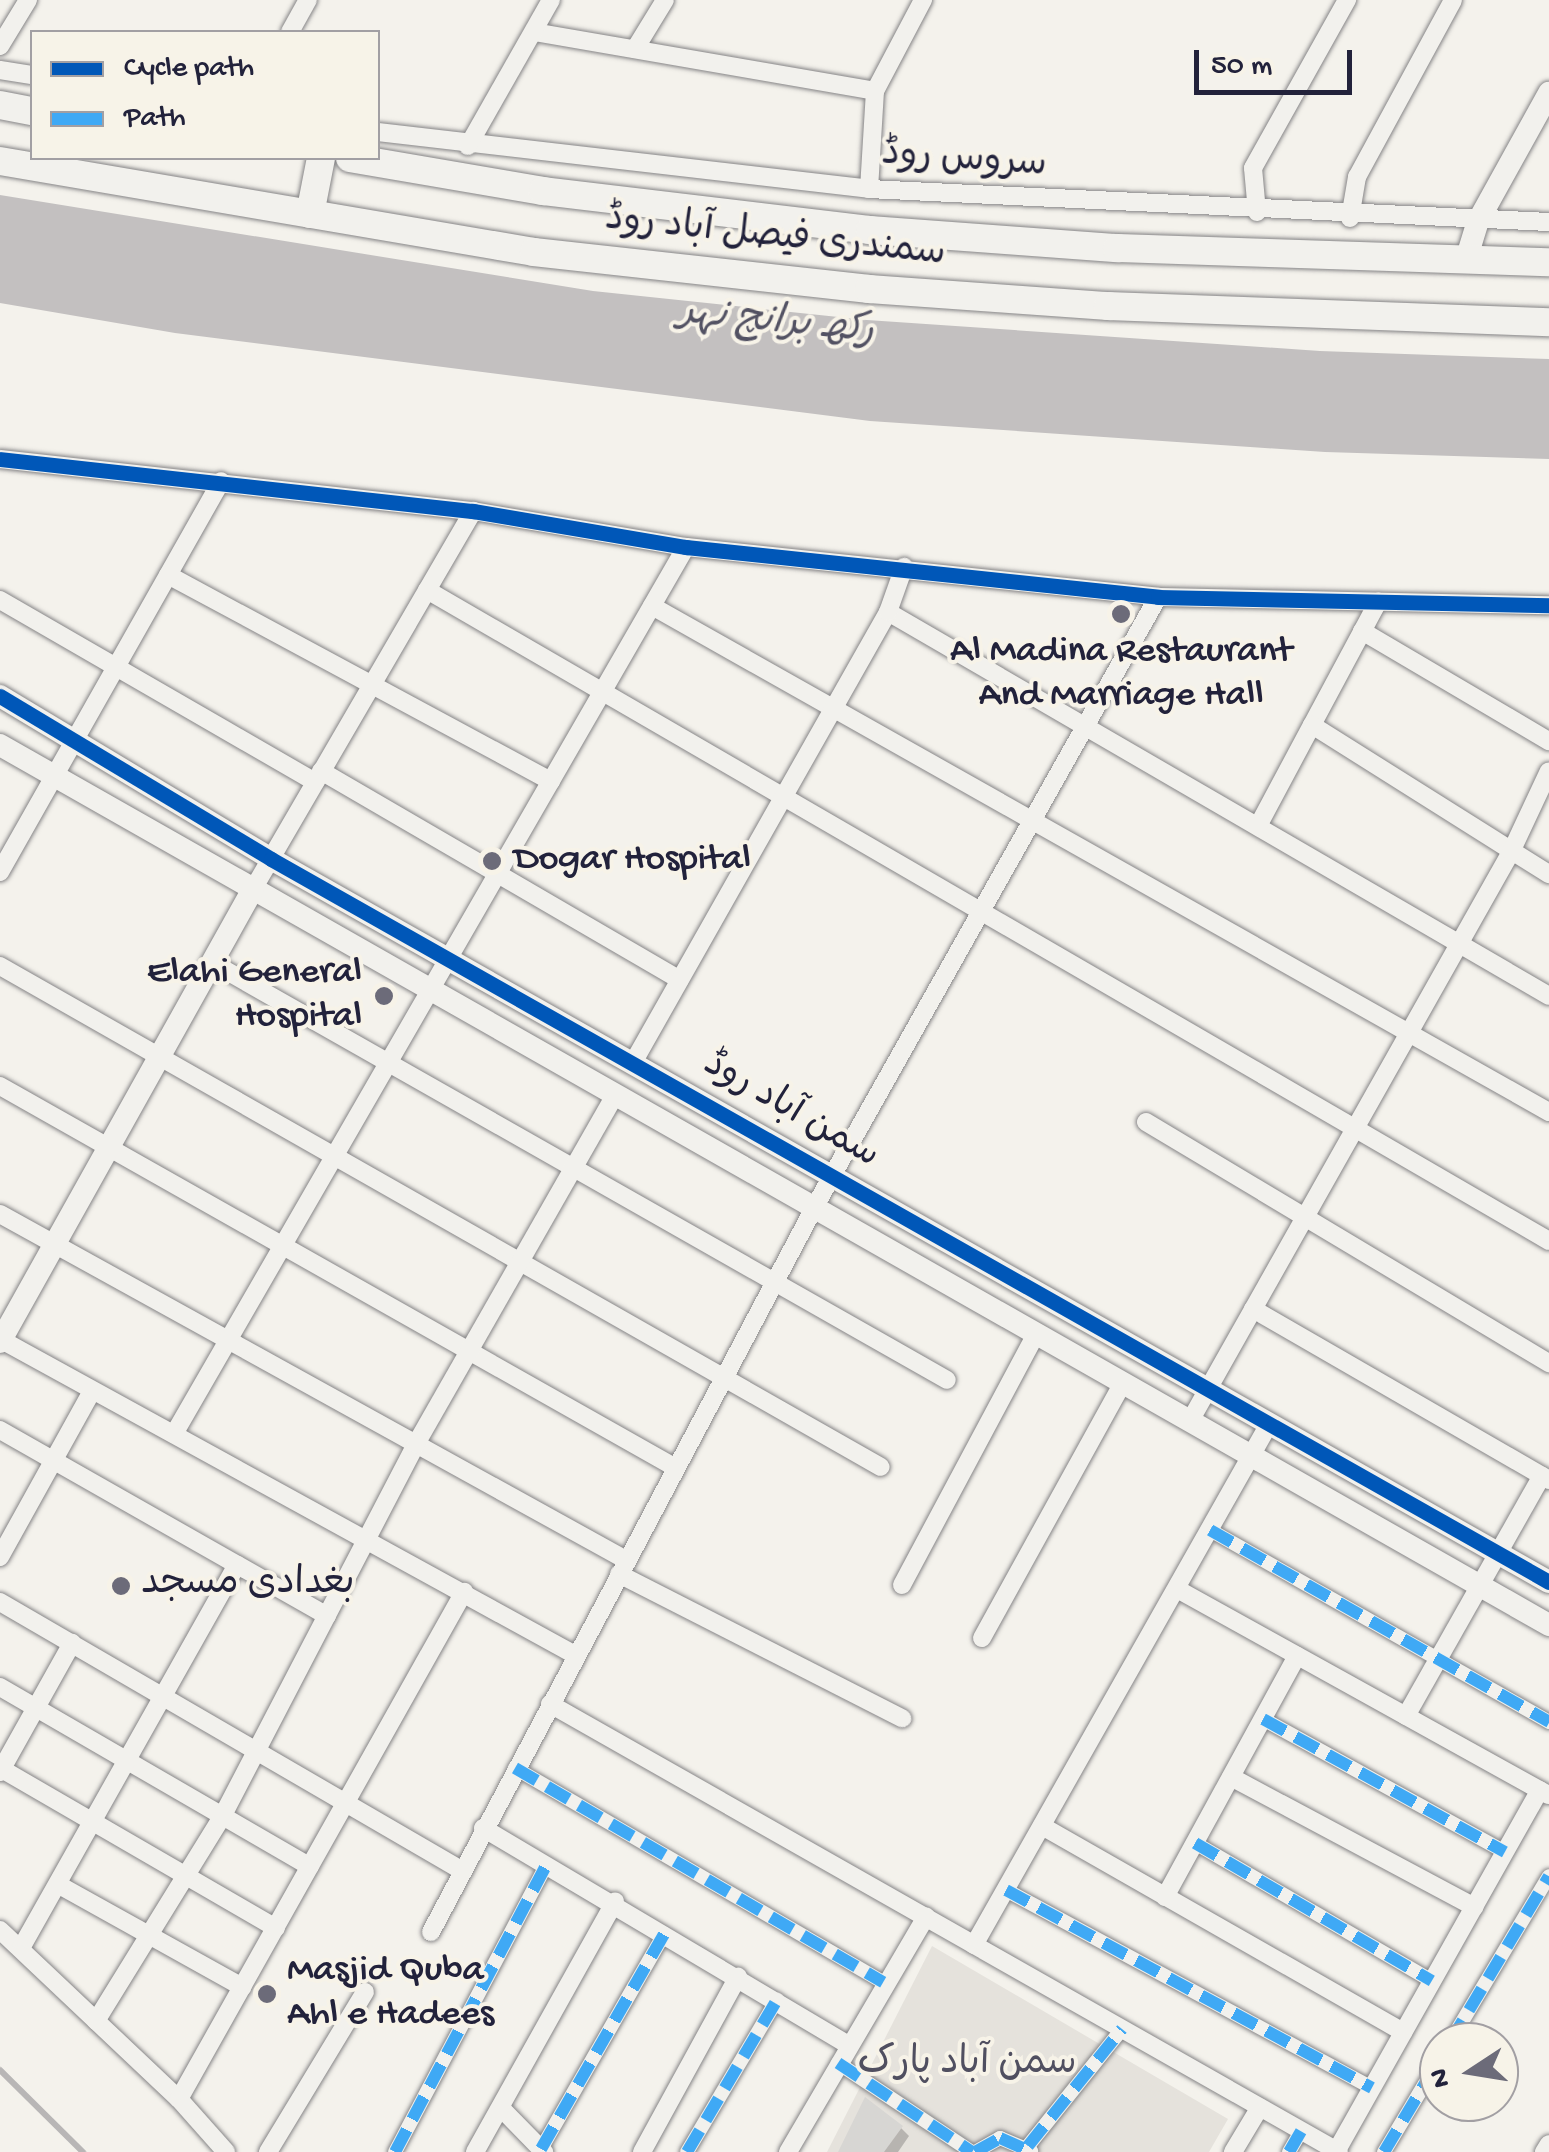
<!DOCTYPE html>
<meta charset="utf-8">
<style>
body{margin:0}
#map{position:relative;width:1549px;height:2152px;overflow:hidden;background:#f4f2ec;font-family:"Gochi Hand","Playpen Sans Arabic",sans-serif}
div>[style]{position:absolute}
[style*='--x']{left:calc(var(--x)*1px);top:calc(var(--y)*1px);width:calc(var(--w)*1px);rotate:calc(var(--a)*1deg)}
.built>*{inset:0;background:#e5e2dc}
.water>*{inset:0;background:#c3c0c0}
.shadow>*{inset:0;background:#0003}
.building>*{inset:0;background:#d7d6d3}
.roads{filter:drop-shadow(0 0 2px #858486) drop-shadow(0 0 2px #858486)}
.pedestrian>*{height:14px;margin:-7px;padding:0 7px;transform-origin:7px;border-radius:7px;background:#f2f1ed}
.minor>*{height:18px;margin:-9px;padding:0 9px;transform-origin:9px;border-radius:9px;background:#f2f1ed}
.tertiary>*{height:22px;margin:-11px;padding:0 11px;transform-origin:11px;border-radius:11px;background:#f2f1ed}
.primary>*{height:28px;margin:-14px;padding:0 14px;transform-origin:14px;border-radius:14px;background:#f2f1ed}
.rail>*{height:6px;margin:-3px;padding:0 3px;transform-origin:3px;border-radius:3px;background:#b8b6b6}
.quiet>*{height:12px;margin-top:-6px;transform-origin:0;background:repeating-linear-gradient(90deg,#3fa9f5 0 25px,transparent 0 37px)}
.cycleway>*{height:15px;margin:-7.5px;padding:0 7.5px;transform-origin:7.5px;border-radius:7.5px;background:#0057b8}
.dots>*{width:28px;height:28px;translate:-50% -50%;box-sizing:border-box;border:5px solid #f7f3e8;border-radius:50%}
span{translate:-50% -50%;white-space:nowrap;text-align:center;line-height:1.15;-webkit-text-stroke:8px #f7f3e8;paint-order:stroke}
.street-label{font-size:38px;color:#22223b}
.poi-label{font-size:38px;color:#22223b}
.left{translate:0 -50%;text-align:left}
.right{translate:-100% -50%;text-align:right}
.park-label{font-size:38px;color:#504f60}
.water-label{font-size:40px;color:#535263;font-style:italic}
.legend{position:absolute;left:30px;top:30px;width:350px;height:130px;box-sizing:border-box;background:#f7f3e8;border:2px solid #a29fa3;margin:0;padding:12px 18px;list-style:none;font-size:30px;color:#22223b}
.legend li{display:flex;align-items:center;gap:20px;height:50px}
.legend b{width:50px;border:2px solid #a29fa3}
.north{position:absolute;left:1419px;top:2022px;width:100px;height:100px;box-sizing:border-box;background:#f7f3e8;border:2px solid #a29fa3;border-radius:50%;rotate:258deg;font-size:28px;font-weight:700;line-height:40px;text-align:center;color:#22223b}
.north::after{content:'';display:block;margin:auto;width:35px;height:45px;background:#6c6b79;clip-path:polygon(50% 0,100% 100%,50% 72%,0 100%)}
.scale{position:absolute;left:1194px;top:50px;width:158px;height:45px;box-sizing:border-box;border:5px solid #22223b;border-top:0;padding-left:12px;font-size:30px;line-height:35px;white-space:nowrap;color:#22223b;-webkit-text-stroke:8px #f7f3e8;paint-order:stroke}
</style>
<div id="map">
<div class="built">
<i style="clip-path:polygon(932px 1946px,1228px 2119px,1209px 2152px,827px 2152px)"></i>
</div>
<div class="water">
<i style="clip-path:polygon(0 195px,593px 291px,867px 320px,1320px 351px,1549px 359px,1549px 459px,1325px 452px,870px 421px,175px 333px,0 303px)"></i>
</div>
<div class="shadow">
<i style="clip-path:polygon(901px 2128px,909px 2136px,898px 2152px,841px 2152px)"></i>
</div>
<div class="building">
<i style="clip-path:polygon(865px 2097px,903px 2126px,884px 2152px,838px 2152px)"></i>
</div>
<div class="roads">
<div class="pedestrian">
<i style="--x:1210;--y:1530;--w:390;--a:29.5"></i>
<i style="--x:1263;--y:1719;--w:276;--a:28.8"></i>
<i style="--x:515;--y:1768;--w:426;--a:30.2"></i>
<i style="--x:1195;--y:1843;--w:274;--a:30.2"></i>
<i style="--x:1006;--y:1890;--w:416;--a:28.4"></i>
<i style="--x:1450;--y:2042;--w:193;--a:-59.2"></i>
<i style="--x:838;--y:2063;--w:161;--a:33.6"></i>
<i style="--x:1028;--y:2146;--w:150;--a:-51.2"></i>
<i style="--x:541;--y:2149;--w:248;--a:-60.2"></i>
<i style="--x:395;--y:2152;--w:324;--a:-62.2"></i>
<i style="--x:687;--y:2152;--w:177;--a:-59.4"></i>
<i style="--x:975;--y:2152;--w:29;--a:-29"></i>
<i style="--x:1000;--y:2138;--w:34;--a:23"></i>
<i style="--x:1289;--y:2152;--w:24;--a:-60"></i>
<i style="--x:1384;--y:2152;--w:107;--a:-59.1"></i>
</div>
<div class="minor">
<i style="--x:290;--y:32;--w:37;--a:-61"></i>
<i style="--x:534;--y:32;--w:346;--a:9.8"></i>
<i style="--x:0;--y:46;--w:54;--a:-58.7"></i>
<i style="--x:635;--y:49;--w:57;--a:-58.5"></i>
<i style="--x:0;--y:70;--w:32;--a:9"></i>
<i style="--x:378;--y:132;--w:494;--a:6.6"></i>
<i style="--x:869;--y:189;--w:681;--a:2.78"></i>
<i style="--x:468;--y:146;--w:168;--a:-60.4"></i>
<i style="--x:869;--y:189;--w:98;--a:-86.5"></i>
<i style="--x:875;--y:91;--w:103;--a:-62.2"></i>
<i style="--x:1257;--y:212;--w:44;--a:-95.2"></i>
<i style="--x:1253;--y:168;--w:193;--a:-60.8"></i>
<i style="--x:1350;--y:218;--w:42;--a:-80.3"></i>
<i style="--x:1357;--y:177;--w:201;--a:-61.5"></i>
<i style="--x:0;--y:459;--w:476;--a:6.3"></i>
<i style="--x:473;--y:511;--w:216;--a:9.6"></i>
<i style="--x:686;--y:547;--w:475;--a:6"></i>
<i style="--x:1158;--y:597;--w:391;--a:1.2"></i>
<i style="--x:168;--y:575;--w:435;--a:28.3"></i>
<i style="--x:427;--y:590;--w:1297;--a:30.12"></i>
<i style="--x:0;--y:600;--w:364;--a:30"></i>
<i style="--x:652;--y:606;--w:1030;--a:29.43"></i>
<i style="--x:888;--y:612;--w:764;--a:30.15"></i>
<i style="--x:1362;--y:631;--w:217;--a:30.5"></i>
<i style="--x:1312;--y:725;--w:140;--a:-61.8"></i>
<i style="--x:321;--y:771;--w:415;--a:30.2"></i>
<i style="--x:1258;--y:826;--w:115;--a:-61.9"></i>
<i style="--x:1312;--y:725;--w:280;--a:32.2"></i>
<i style="--x:0;--y:872;--w:449;--a:-60.5"></i>
<i style="--x:252;--y:891;--w:440;--a:-59.8"></i>
<i style="--x:211;--y:962;--w:846;--a:29.59"></i>
<i style="--x:0;--y:966;--w:1013;--a:29.63"></i>
<i style="--x:634;--y:1061;--w:516;--a:-60.5"></i>
<i style="--x:888;--y:612;--w:48;--a:-70.4"></i>
<i style="--x:0;--y:1086;--w:776;--a:29.47"></i>
<i style="--x:1146;--y:1122;--w:470;--a:30.9"></i>
<i style="--x:0;--y:1214;--w:715;--a:28.93"></i>
<i style="--x:1253;--y:1309;--w:342;--a:30"></i>
<i style="--x:0;--y:1339;--w:656;--a:28.79"></i>
<i style="--x:1190;--y:1421;--w:653;--a:-60.57"></i>
<i style="--x:1511;--y:852;--w:89;--a:-64.9"></i>
<i style="--x:0;--y:1430;--w:376;--a:29.6"></i>
<i style="--x:174;--y:1434;--w:1024;--a:-60.01"></i>
<i style="--x:0;--y:1557;--w:190;--a:-61"></i>
<i style="--x:619;--y:1574;--w:318;--a:27"></i>
<i style="--x:902;--y:1585;--w:285;--a:-61.9"></i>
<i style="--x:1177;--y:1589;--w:425;--a:29"></i>
<i style="--x:0;--y:1602;--w:533;--a:30.17"></i>
<i style="--x:982;--y:1638;--w:291;--a:-61.1"></i>
<i style="--x:0;--y:1687;--w:358;--a:30.1"></i>
<i style="--x:550;--y:1704;--w:907;--a:29.59"></i>
<i style="--x:1406;--y:1716;--w:276;--a:-60.5"></i>
<i style="--x:0;--y:1768;--w:319;--a:30.1"></i>
<i style="--x:0;--y:1772;--w:148;--a:-60.8"></i>
<i style="--x:1231;--y:1777;--w:276;--a:28.1"></i>
<i style="--x:1042;--y:1826;--w:416;--a:29.7"></i>
<i style="--x:483;--y:1828;--w:423;--a:30.7"></i>
<i style="--x:59;--y:1885;--w:210;--a:29.1"></i>
<i style="--x:1165;--y:1897;--w:275;--a:-61.3"></i>
<i style="--x:0;--y:1930;--w:246;--a:43.4"></i>
<i style="--x:179;--y:2099;--w:71;--a:48.4"></i>
<i style="--x:431;--y:1932;--w:819;--a:-62.12"></i>
<i style="--x:814;--y:1208;--w:701;--a:-60.62"></i>
<i style="--x:974;--y:1945;--w:599;--a:-60.48"></i>
<i style="--x:21;--y:1948;--w:440;--a:-60.6"></i>
<i style="--x:96;--y:2021;--w:242;--a:-58.3"></i>
<i style="--x:223;--y:1815;--w:418;--a:-62.5"></i>
<i style="--x:416;--y:1444;--w:402;--a:-60.3"></i>
<i style="--x:179;--y:2099;--w:582;--a:-60.66"></i>
<i style="--x:501;--y:2108;--w:62;--a:45.7"></i>
<i style="--x:1337;--y:2150;--w:413;--a:-60.6"></i>
<i style="--x:268;--y:2152;--w:187;--a:-58.8"></i>
<i style="--x:475;--y:2152;--w:287;--a:-60.8"></i>
<i style="--x:642;--y:2152;--w:200;--a:-61.3"></i>
<i style="--x:788;--y:2152;--w:273;--a:-59.6"></i>
<i style="--x:1233;--y:2152;--w:52;--a:-59"></i>
<i style="--x:1544;--y:2152;--w:9;--a:-58"></i>
</div>
<div class="tertiary">
<i style="--x:1466;--y:260;--w:39;--a:-73"></i>
<i style="--x:1477;--y:223;--w:149;--a:-61"></i>
<i style="--x:0;--y:696;--w:316;--a:31"></i>
<i style="--x:271;--y:859;--w:1468;--a:29.5"></i>
<i style="--x:0;--y:745;--w:1782;--a:29.6"></i>
<i style="--x:0;--y:1342;--w:517;--a:-60.81"></i>
</div>
<div class="primary">
<i style="--x:0;--y:105;--w:33;--a:11"></i>
<i style="--x:350;--y:158;--w:196;--a:9.7"></i>
<i style="--x:543;--y:191;--w:329;--a:6.8"></i>
<i style="--x:870;--y:230;--w:248;--a:4.2"></i>
<i style="--x:1117;--y:248;--w:432;--a:1.9"></i>
<i style="--x:0;--y:161;--w:542;--a:9.67"></i>
<i style="--x:534;--y:252;--w:337;--a:6.3"></i>
<i style="--x:869;--y:289;--w:240;--a:4.1"></i>
<i style="--x:1108;--y:306;--w:441;--a:2.1"></i>
<i style="--x:310;--y:214;--w:57;--a:-78.9"></i>
</div>
</div>
<div class="rail">
<i style="--x:0;--y:2070;--w:117;--a:44.7"></i>
</div>
<div class="quiet">
<i style="--x:1210;--y:1530;--w:390;--a:29.5"></i>
<i style="--x:1263;--y:1719;--w:276;--a:28.8"></i>
<i style="--x:515;--y:1768;--w:426;--a:30.2"></i>
<i style="--x:1195;--y:1843;--w:274;--a:30.2"></i>
<i style="--x:1006;--y:1890;--w:416;--a:28.4"></i>
<i style="--x:1450;--y:2042;--w:193;--a:-59.2"></i>
<i style="--x:838;--y:2063;--w:161;--a:33.6"></i>
<i style="--x:1028;--y:2146;--w:150;--a:-51.2"></i>
<i style="--x:541;--y:2149;--w:248;--a:-60.2"></i>
<i style="--x:395;--y:2152;--w:324;--a:-62.2"></i>
<i style="--x:687;--y:2152;--w:177;--a:-59.4"></i>
<i style="--x:975;--y:2152;--w:29;--a:-29"></i>
<i style="--x:1000;--y:2138;--w:34;--a:24"></i>
<i style="--x:1289;--y:2152;--w:24;--a:-60"></i>
<i style="--x:1384;--y:2152;--w:107;--a:-59.1"></i>
</div>
<div class="cycleway">
<i style="--x:0;--y:459;--w:476;--a:6.3"></i>
<i style="--x:473;--y:511;--w:216;--a:9.6"></i>
<i style="--x:686;--y:547;--w:475;--a:6"></i>
<i style="--x:1158;--y:597;--w:391;--a:1.2"></i>
<i style="--x:0;--y:696;--w:316;--a:31"></i>
<i style="--x:271;--y:859;--w:1468;--a:29.5"></i>
</div>
<div class="dots">
<i style="left:1121px;top:614px;background:#6c6b79"></i>
<i style="left:492px;top:861px;background:#6c6b79"></i>
<i style="left:384px;top:996px;background:#6c6b79"></i>
<i style="left:121px;top:1586px;background:#6c6b79"></i>
<i style="left:267px;top:1994px;background:#6c6b79"></i>
</div>
<div class="street-label">
<span style="left:964px;top:162px;rotate:4deg">سروس روڈ</span>
<span style="left:775px;top:239px;rotate:6deg">سمندری فیصل آباد روڈ</span>
<span style="left:790px;top:1112px;rotate:30deg">سمن آباد روڈ</span>
</div>
<div class="poi-label">
<span style="left:1121px;top:675px">Al Madina Restaurant<br>And Marriage Hall</span>
<span class="left" style="left:514px;top:861px">Dogar Hospital</span>
<span class="right" style="left:362px;top:996px">Elahi General<br>Hospital</span>
<span class="left" style="left:141px;top:1586px">بغدادی مسجد</span>
<span class="left" style="left:287px;top:1994px">Masjid Quba<br>Ahl e Hadees</span>
</div>
<div class="park-label">
<span style="left:967px;top:2066px">سمن آباد پارک</span>
</div>
<div class="water-label">
<span style="left:776px;top:324px;rotate:6deg">رکھ برانچ نہر</span>
</div>
<ul class="legend">
<li><b style="height:12px;background:#0057b8"></b>Cycle path</li>
<li><b style="height:12px;background:#3fa9f5"></b>Path</li>
</ul>
<div class="north">N</div>
<div class="scale">50 m</div>
</div>
